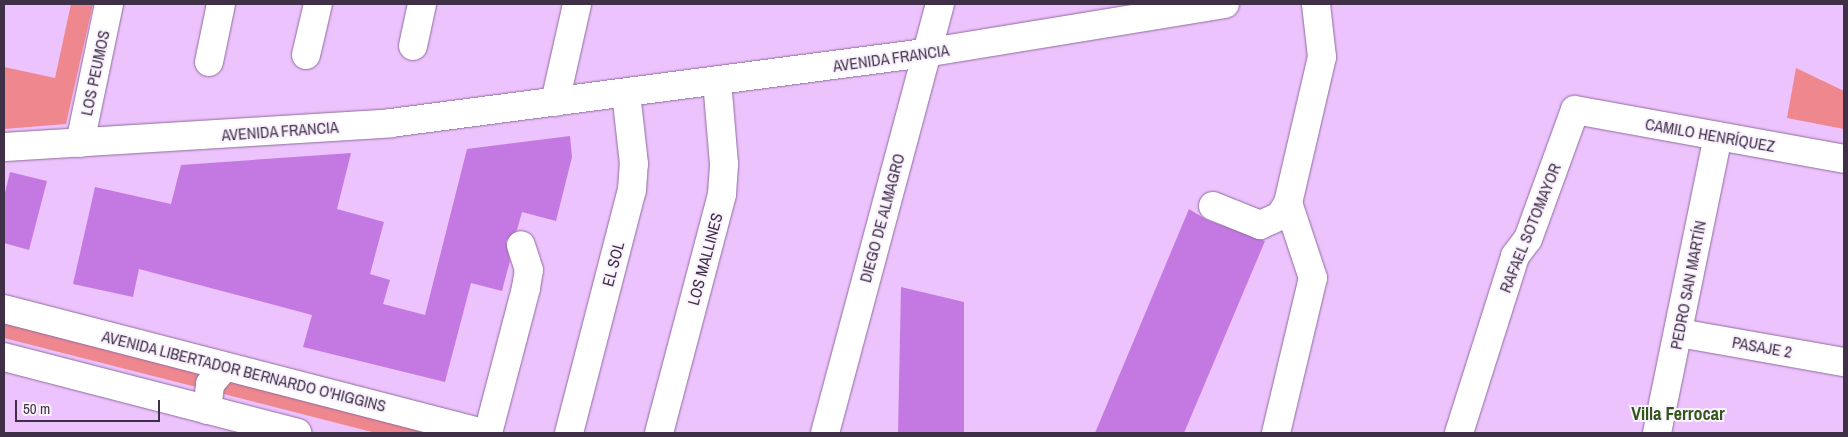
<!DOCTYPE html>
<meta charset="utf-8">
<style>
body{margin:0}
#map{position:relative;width:1848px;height:437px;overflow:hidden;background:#ecc3fd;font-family:"Archivo Narrow",sans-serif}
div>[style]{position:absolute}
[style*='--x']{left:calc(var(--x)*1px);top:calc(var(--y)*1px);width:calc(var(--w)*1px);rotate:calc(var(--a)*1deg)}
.green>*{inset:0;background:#ef878f}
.building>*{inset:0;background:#c479e2}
.roads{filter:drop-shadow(0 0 1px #906ba0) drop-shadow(0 0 1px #906ba0)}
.minor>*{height:28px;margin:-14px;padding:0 14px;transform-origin:14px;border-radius:14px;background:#fff}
.major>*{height:28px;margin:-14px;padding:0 14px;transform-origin:14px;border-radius:14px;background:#fff}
span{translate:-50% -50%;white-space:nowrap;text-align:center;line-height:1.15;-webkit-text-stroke:4px #faf2fe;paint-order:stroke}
.street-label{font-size:16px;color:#403047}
.neighbourhood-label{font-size:18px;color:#305618;font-weight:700}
.frame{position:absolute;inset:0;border:5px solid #403047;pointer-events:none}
.scale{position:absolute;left:15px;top:400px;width:145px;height:22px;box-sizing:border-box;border:2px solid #403047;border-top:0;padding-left:6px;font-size:15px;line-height:18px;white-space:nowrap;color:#403047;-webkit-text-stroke:4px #faf2fe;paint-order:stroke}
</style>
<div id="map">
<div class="green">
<i style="clip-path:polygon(71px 4px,93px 4px,66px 124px,4px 129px,4px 67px,55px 78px)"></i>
<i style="clip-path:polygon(1796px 68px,1844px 91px,1844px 129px,1787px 118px)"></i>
<i style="clip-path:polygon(4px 319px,447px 433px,376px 433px,4px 338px)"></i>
</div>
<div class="building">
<i style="clip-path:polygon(570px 136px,572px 157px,556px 221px,522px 212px,517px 230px,506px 241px,510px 261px,502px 291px,471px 283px,445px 382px,303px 347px,312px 315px,139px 269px,133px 297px,73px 284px,95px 187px,171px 204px,181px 165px,351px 153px,337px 209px,384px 222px,370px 274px,390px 280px,383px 304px,425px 315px,467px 149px)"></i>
<i style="clip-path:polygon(10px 172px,47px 181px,29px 250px,4px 243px,4px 197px)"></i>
<i style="clip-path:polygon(1189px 209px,1207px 220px,1265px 241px,1184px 433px,1095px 433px)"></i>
<i style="clip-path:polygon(901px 287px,964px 302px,964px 433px,898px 433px)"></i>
</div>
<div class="roads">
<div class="minor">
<i style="--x:413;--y:46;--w:43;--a:-77.9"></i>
<i style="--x:306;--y:55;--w:52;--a:-76.8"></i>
<i style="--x:209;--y:62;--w:59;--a:-78.3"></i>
<i style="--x:555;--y:102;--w:100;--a:-77.3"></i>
<i style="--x:80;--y:143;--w:142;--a:-78.2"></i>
<i style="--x:4;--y:147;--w:388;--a:-3.5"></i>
<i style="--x:391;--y:123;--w:539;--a:-7.47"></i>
<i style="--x:925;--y:53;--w:304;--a:-9.3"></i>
<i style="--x:1213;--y:206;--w:51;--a:22"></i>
<i style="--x:1260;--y:225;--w:22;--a:-24"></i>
<i style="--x:1280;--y:216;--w:15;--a:-58"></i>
<i style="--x:1679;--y:333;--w:168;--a:10"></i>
<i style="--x:488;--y:433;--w:150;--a:-75.3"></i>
<i style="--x:526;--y:288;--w:18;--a:-81"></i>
<i style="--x:529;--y:270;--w:26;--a:-108"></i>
<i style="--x:569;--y:433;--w:251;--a:-75.5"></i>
<i style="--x:632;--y:190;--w:26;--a:-86"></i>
<i style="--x:634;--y:164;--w:71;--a:-96.4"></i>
<i style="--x:659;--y:433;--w:247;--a:-75.2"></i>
<i style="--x:722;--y:194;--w:30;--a:-86"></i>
<i style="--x:724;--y:164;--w:83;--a:-94.8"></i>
<i style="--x:825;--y:433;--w:444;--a:-75"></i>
<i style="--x:1276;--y:433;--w:159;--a:-76.6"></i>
<i style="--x:1313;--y:278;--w:79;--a:-108.4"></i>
<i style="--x:1288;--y:203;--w:150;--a:-76.9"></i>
<i style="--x:1322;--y:57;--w:53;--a:-96.5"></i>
<i style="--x:1459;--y:433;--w:186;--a:-72.4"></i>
<i style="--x:1515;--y:256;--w:21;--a:-53"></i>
<i style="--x:1528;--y:239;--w:137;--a:-70"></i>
<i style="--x:1575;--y:110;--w:273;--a:10.3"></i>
<i style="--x:1657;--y:433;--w:303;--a:-78.4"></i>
</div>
<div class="major">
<i style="--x:4;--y:309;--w:497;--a:14.5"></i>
<i style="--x:4;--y:357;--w:303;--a:14.5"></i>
<i style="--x:207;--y:410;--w:26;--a:-83"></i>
<i style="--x:210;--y:384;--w:23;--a:-49"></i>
</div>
</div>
<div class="street-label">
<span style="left:891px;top:58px;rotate:-8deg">AVENIDA FRANCIA</span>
<span style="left:95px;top:73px;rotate:-78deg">LOS PEUMOS</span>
<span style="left:280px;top:131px;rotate:-4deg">AVENIDA FRANCIA</span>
<span style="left:1710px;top:135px;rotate:10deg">CAMILO HENRÍQUEZ</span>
<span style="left:882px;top:218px;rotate:-75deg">DIEGO DE ALMAGRO</span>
<span style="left:1530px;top:228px;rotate:-68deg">RAFAEL SOTOMAYOR</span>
<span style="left:705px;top:259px;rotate:-75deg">LOS MALLINES</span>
<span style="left:613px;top:264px;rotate:-75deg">EL SOL</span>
<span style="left:1688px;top:285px;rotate:-79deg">PEDRO SAN MARTÍN</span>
<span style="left:1762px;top:347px;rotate:10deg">PASAJE 2</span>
<span style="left:244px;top:371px;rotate:14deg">AVENIDA LIBERTADOR BERNARDO O'HIGGINS</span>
</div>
<div class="neighbourhood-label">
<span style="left:1678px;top:414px">Villa Ferrocar</span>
</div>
<div class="frame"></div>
<div class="scale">50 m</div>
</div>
